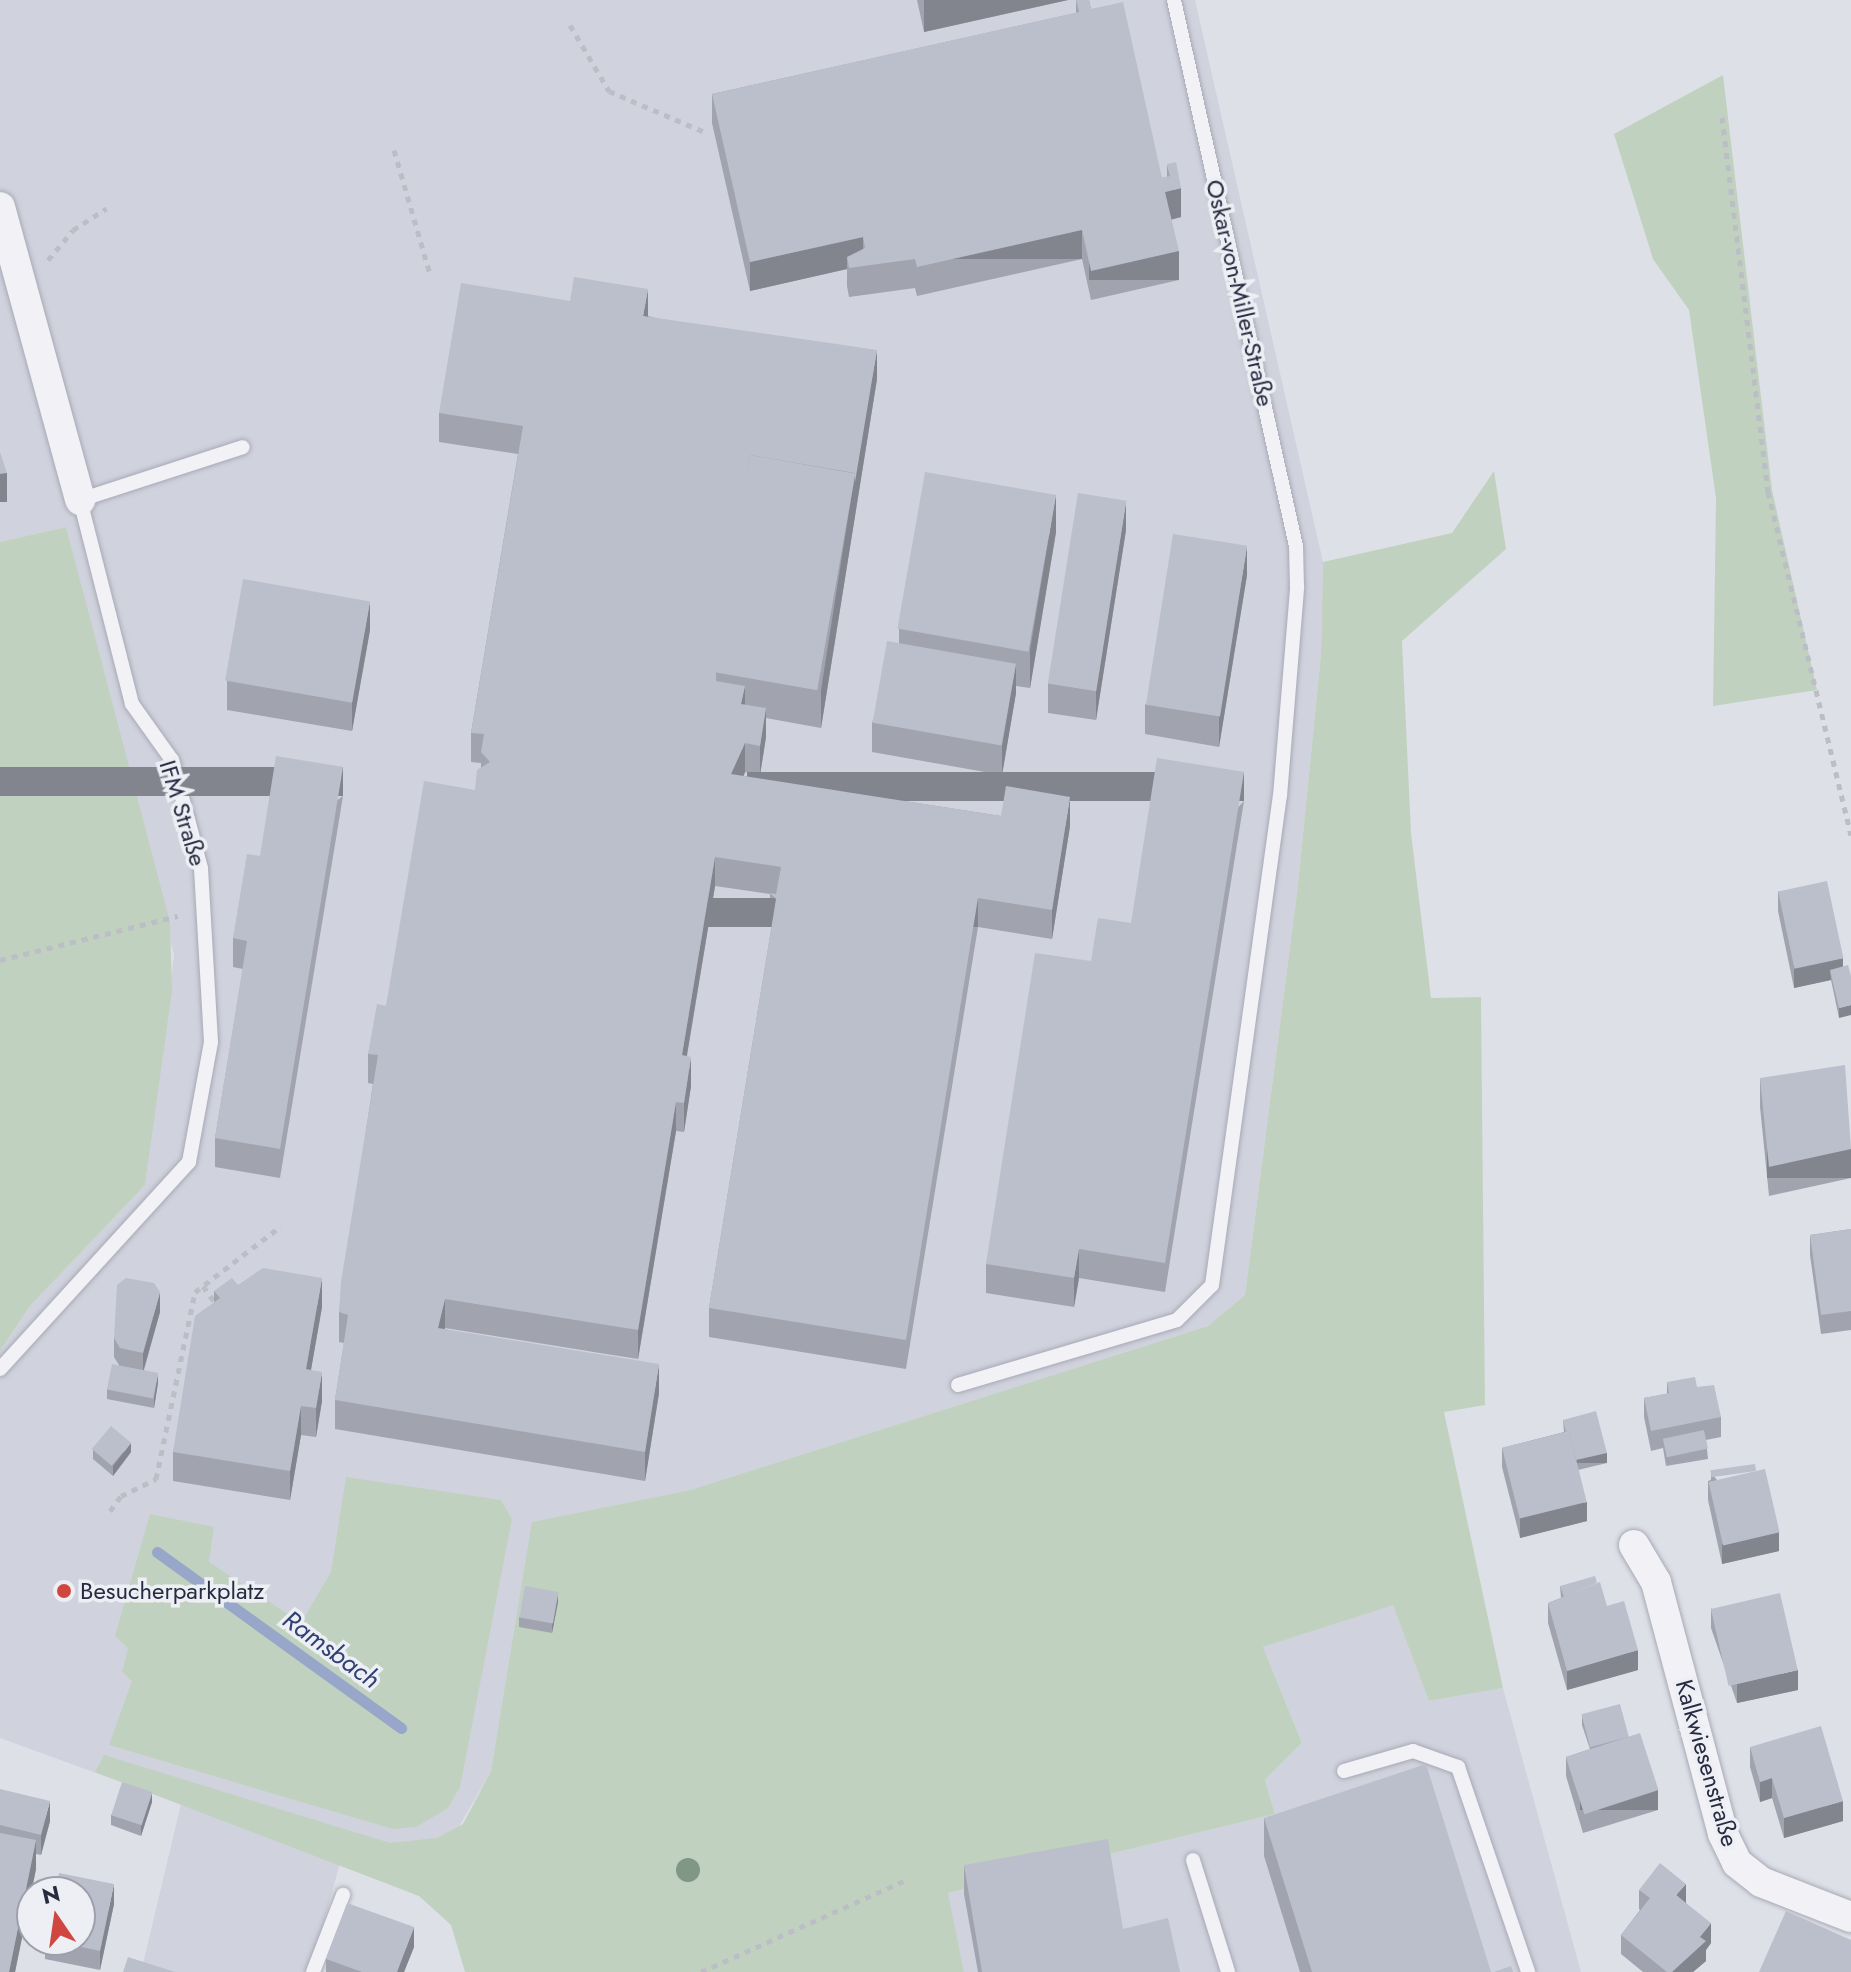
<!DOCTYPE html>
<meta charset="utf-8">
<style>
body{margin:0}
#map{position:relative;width:1851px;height:1972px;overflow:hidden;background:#dee0e8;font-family:Jost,sans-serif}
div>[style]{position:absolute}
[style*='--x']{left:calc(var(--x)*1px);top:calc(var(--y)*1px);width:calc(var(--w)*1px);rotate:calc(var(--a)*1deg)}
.built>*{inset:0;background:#d0d2dd}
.green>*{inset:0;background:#c0d2bf}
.stream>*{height:11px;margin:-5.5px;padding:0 5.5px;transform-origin:5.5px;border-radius:5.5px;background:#98a6c9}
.path>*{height:5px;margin-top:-2.5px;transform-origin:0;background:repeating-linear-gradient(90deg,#bcbec6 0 6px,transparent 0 12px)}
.roads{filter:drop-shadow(0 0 2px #a7aab5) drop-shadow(0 0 2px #a7aab5)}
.service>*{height:14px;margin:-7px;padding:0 7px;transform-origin:7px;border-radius:7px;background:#f1f1f6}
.minor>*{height:30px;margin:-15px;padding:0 15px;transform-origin:15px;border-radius:15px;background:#f1f1f6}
.trees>*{width:24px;height:24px;margin:-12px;border-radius:50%;background:#809785}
.wall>*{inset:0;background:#a1a3af}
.shaded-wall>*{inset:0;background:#83858e;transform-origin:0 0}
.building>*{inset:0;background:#bbbecb;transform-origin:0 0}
.dots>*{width:22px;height:22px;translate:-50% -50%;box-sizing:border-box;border:4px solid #edeff5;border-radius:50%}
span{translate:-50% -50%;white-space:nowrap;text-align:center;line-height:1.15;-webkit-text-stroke:7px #edeff5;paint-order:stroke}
.street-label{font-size:24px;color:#272b3f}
.poi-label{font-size:24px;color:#272b3f}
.left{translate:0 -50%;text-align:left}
.water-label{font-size:26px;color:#304173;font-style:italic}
.north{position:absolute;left:16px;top:1876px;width:80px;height:80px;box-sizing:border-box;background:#edeff5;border:2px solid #9ea1ac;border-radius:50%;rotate:347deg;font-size:22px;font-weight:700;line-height:32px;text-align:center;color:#272b3f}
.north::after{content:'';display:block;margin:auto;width:28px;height:36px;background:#d04740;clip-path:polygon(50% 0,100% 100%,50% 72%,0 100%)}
</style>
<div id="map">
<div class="built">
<i style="clip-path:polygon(0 0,1195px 0,1323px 562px,1321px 654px,1298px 885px,1245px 1295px,1208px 1326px,690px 1490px,533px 1522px,491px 1771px,419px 1896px,340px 1863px,310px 1972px,141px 1972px,181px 1804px,0 1738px,0 1351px,30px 1306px,145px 1185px,174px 955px,66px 527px,0 542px)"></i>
<i style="clip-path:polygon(1394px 1604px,1429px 1701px,1503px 1688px,1581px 1972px,964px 1972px,947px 1893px,1275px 1814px,1265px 1780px,1302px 1743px,1263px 1647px)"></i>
</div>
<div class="green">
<i style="clip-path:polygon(1723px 75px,1772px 490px,1817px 690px,1713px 706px,1716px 498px,1689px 310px,1653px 259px,1614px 134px)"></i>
<i style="clip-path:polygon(1494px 471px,1506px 549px,1402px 641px,1411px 833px,1431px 998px,1481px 997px,1485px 1405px,1444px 1412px,1503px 1688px,1429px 1701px,1393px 1605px,1263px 1647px,1302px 1743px,1265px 1780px,1275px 1814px,948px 1893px,964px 1972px,465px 1972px,451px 1925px,419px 1896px,95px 1772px,104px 1755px,390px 1843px,437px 1838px,463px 1824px,491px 1771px,532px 1522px,690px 1490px,1208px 1326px,1245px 1295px,1298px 885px,1321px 654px,1323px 562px,1452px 533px)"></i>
<i style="clip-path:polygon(66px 527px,170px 922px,172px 991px,145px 1185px,30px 1306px,0 1351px,0 542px)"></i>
<i style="clip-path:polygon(346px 1477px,501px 1500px,512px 1519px,460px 1787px,448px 1808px,416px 1827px,393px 1829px,109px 1745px,132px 1681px,122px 1672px,128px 1648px,115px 1636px,150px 1514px,214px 1527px,209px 1562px,301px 1623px,331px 1572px)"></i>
</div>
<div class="stream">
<i style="--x:157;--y:1552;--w:301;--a:35.8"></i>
</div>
<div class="path">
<i style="--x:570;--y:25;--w:77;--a:59.4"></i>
<i style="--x:609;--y:91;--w:107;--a:23.2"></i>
<i style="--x:1722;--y:117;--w:378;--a:83"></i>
<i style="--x:1768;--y:492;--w:353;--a:76.4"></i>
<i style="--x:394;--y:150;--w:129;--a:73.8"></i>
<i style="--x:48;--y:260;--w:39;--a:-50"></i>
<i style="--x:73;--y:230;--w:40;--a:-32.9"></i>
<i style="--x:0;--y:960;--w:183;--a:-13.9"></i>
<i style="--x:203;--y:1286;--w:26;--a:54"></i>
<i style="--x:110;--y:1511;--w:19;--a:-54"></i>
<i style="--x:121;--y:1496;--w:39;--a:-26"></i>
<i style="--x:156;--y:1479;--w:191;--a:-78.2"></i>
<i style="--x:195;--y:1292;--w:108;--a:-37.5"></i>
<i style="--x:701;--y:1972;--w:227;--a:-24.2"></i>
</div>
<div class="roads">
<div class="service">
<i style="--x:0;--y:1369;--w:280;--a:-47.6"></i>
<i style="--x:189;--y:1162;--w:122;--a:-79.6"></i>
<i style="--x:211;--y:1042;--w:174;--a:-93.3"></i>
<i style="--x:201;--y:868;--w:112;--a:-105"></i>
<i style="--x:172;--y:760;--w:69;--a:-125.5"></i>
<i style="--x:132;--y:704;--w:211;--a:-104.3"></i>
<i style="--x:80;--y:500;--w:171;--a:-18"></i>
<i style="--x:958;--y:1385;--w:228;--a:-16.5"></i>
<i style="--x:1177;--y:1320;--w:49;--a:-45"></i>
<i style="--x:1212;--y:1285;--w:494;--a:-82.1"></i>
<i style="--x:1280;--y:796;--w:210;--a:-85.3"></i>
<i style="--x:1297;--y:587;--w:41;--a:-91.4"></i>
<i style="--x:1296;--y:546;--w:559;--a:-102.6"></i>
<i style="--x:1344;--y:1771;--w:72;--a:-16.2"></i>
<i style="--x:1413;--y:1751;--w:48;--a:19.6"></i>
<i style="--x:1458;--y:1767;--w:217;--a:71.1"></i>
<i style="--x:1193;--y:1860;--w:117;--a:72.6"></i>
<i style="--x:313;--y:1972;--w:83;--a:-68.7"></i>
</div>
<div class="minor">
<i style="--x:0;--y:207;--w:304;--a:74.7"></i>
<i style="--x:1634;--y:1545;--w:43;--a:59.3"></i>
<i style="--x:1656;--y:1582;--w:261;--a:75.1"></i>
<i style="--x:1723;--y:1834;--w:32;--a:64"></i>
<i style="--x:1737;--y:1863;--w:31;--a:38"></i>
<i style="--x:1761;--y:1882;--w:97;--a:21.3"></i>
</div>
</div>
<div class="trees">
<i style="left:688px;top:1870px"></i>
</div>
<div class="wall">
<i style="clip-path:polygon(917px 0,1068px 0,924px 32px)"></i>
<i style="clip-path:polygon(1076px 0,1089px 0,1091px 9px,1162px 178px,1167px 177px,1167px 164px,1181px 217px,1171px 220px,1179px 280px,1091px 300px,1082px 259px,917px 296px,915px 288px,849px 297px,847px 286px,847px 269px,750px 291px,712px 123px,712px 94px,1076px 13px)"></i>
<i style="clip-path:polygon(648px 316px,877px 379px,821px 728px,766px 718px,766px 737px,760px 775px,745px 772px,744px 776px,1001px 816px,1070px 826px,1052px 939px,978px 927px,906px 1369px,709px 1337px,709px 1308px,772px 924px,770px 922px,770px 894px,715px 886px,687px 1056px,691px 1086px,684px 1132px,676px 1131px,638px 1359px,445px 1328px,445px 1329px,659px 1393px,645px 1481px,335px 1429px,335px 1400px,344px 1343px,339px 1342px,339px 1312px,373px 1084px,368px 1083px,368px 1054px,386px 1006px,475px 790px,481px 768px,481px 763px,471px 762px,471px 733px,518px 454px,439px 442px,439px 413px)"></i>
<i style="clip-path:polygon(1126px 530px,1096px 720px,1048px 713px,1048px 684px)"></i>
<i style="clip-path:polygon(1056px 532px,1030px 688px,1016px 686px,1016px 693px,1002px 775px,872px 752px,872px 723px,899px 643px,899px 629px)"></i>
<i style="clip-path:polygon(1247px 575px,1219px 747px,1145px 734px,1145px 705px)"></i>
<i style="clip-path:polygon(370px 630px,352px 731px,227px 710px,227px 681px)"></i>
<i style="clip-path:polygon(343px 796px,280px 1178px,215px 1167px,215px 1138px,243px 969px,233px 967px,233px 938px,260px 856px)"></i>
<i style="clip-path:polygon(1244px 801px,1165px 1292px,1079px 1278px,1074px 1307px,986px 1293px,986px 1264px,1091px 961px,1131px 923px)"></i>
<i style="clip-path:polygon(1778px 891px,1843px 966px,1839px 1018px,1831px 980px,1794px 988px,1778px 911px)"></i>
<i style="clip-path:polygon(1760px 1078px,1851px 1178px,1769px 1196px,1760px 1107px)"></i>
<i style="clip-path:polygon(1851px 1229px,1851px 1330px,1821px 1334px,1810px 1255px,1810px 1235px)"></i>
<i style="clip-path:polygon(238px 1285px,322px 1307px,311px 1370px,322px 1401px,316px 1437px,301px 1435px,290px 1500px,173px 1481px,173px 1452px,214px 1302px,214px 1291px)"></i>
<i style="clip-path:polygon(160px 1312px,144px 1370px,158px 1383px,154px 1408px,107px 1399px,107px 1390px,119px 1365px,114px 1357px,114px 1338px)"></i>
<i style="clip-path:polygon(1667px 1382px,1697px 1387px,1721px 1417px,1721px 1437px,1706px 1440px,1708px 1459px,1666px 1466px,1663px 1448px,1651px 1451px,1644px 1417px,1644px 1398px,1667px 1394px)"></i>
<i style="clip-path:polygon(1563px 1420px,1607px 1463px,1578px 1470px,1587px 1521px,1520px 1538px,1502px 1467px,1502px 1448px,1564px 1432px)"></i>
<i style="clip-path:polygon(93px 1450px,131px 1452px,113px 1476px,93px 1459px)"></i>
<i style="clip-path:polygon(1711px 1473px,1779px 1551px,1722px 1564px,1708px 1500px,1708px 1481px,1711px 1480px)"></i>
<i style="clip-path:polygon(1560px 1586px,1607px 1606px,1638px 1670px,1567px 1690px,1548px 1623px,1548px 1603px,1561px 1598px)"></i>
<i style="clip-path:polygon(558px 1602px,552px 1633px,519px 1627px,519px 1617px)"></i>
<i style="clip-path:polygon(1711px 1608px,1798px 1690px,1737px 1703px,1711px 1628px)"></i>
<i style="clip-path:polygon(1582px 1715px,1629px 1737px,1658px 1810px,1583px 1833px,1566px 1776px,1566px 1757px,1590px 1749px,1582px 1725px)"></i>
<i style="clip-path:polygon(1750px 1747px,1843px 1821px,1784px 1838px,1772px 1798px,1760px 1802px,1750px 1767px)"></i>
<i style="clip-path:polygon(0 1789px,50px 1821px,41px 1855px,36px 1854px,36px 1869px,15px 1972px,0 1972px)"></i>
<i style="clip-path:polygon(152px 1802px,141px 1836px,111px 1825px,111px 1815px)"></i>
<i style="clip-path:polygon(1264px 1818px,1491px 1972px,1300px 1972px,1264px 1856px)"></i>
<i style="clip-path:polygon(964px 1865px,1123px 1929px,1180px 1972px,978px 1972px,964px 1894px)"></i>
<i style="clip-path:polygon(1639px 1890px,1686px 1903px,1711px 1943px,1706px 1950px,1706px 1961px,1693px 1972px,1643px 1972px,1621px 1954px,1621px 1935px,1640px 1910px,1639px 1909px)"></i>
<i style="clip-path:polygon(114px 1904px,100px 1970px,45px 1959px,45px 1940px,80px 1940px)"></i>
<i style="clip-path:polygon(414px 1947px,404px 1972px,326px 1972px,326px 1959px)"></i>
</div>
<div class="shaded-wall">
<i style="clip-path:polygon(924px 0,1068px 0,924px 32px)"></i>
<i style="clip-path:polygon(1181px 188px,1181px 217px,1165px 221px,1165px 192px)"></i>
<i style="left:1082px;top:230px;width:29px;height:169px;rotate:90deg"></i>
<i style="clip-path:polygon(863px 237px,863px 266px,847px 257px,847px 269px,750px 291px,750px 262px)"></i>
<i style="left:1179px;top:251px;width:29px;height:90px;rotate:90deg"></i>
<i style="clip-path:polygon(648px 289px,648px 318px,643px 316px)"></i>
<i style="clip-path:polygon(877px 350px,877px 379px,821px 728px,821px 690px,855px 473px)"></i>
<i style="left:7px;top:473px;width:29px;height:7px;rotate:90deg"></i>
<i style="clip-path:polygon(1056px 494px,1056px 532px,1030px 688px,1030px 650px)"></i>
<i style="clip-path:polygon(1126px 501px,1126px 530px,1096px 720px,1096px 691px)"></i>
<i style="clip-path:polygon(1247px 546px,1247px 575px,1219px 747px,1219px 718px)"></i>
<i style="clip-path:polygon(370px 601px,370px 630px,352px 731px,352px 702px)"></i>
<i style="clip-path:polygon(1016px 664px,1016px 693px,1002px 775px,1002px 746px)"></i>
<i style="clip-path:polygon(745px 686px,745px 715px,741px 704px)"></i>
<i style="clip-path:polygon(766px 708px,766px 737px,760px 775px,760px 746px)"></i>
<i style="clip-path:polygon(745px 743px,745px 772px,731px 803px,731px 774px)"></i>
<i style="left:343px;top:767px;width:29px;height:387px;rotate:90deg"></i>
<i style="left:1244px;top:772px;width:29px;height:497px;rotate:90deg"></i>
<i style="clip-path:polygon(1070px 797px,1070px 826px,1052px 939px,1052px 910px)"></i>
<i style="clip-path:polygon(715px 857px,715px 886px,682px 1084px,682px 1055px)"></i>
<i style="left:978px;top:898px;width:29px;height:448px;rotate:90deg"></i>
<i style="clip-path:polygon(1843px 958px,1843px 978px,1830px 970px,1831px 980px,1794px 988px,1794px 968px)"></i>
<i style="clip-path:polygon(1851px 1005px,1851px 1015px,1839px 1018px,1839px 1008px)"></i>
<i style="clip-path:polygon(691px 1057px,691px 1086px,684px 1132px,684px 1103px)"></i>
<i style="clip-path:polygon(676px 1102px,676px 1131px,638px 1359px,638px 1330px)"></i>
<i style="left:1851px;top:1149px;width:29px;height:84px;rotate:90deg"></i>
<i style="clip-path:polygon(1079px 1249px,1079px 1278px,1074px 1307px,1074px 1278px)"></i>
<i style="clip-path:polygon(322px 1278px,322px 1307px,306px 1398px,306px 1369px)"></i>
<i style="clip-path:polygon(160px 1292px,160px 1312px,143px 1372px,143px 1353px)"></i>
<i style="clip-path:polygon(445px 1299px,445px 1328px,438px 1357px,438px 1328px)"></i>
<i style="clip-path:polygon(659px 1364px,659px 1393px,645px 1481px,645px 1452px)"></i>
<i style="clip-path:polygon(322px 1372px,322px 1401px,316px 1437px,316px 1408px)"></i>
<i style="clip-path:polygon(158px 1373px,158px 1383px,154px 1408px,154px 1398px)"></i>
<i style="clip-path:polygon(301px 1406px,301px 1435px,290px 1500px,290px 1471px)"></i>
<i style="clip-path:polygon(131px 1443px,131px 1452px,113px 1476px,113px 1466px)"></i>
<i style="left:1607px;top:1453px;width:10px;height:34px;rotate:90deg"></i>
<i style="clip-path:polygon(1587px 1502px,1587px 1521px,1520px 1538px,1520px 1518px)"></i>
<i style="clip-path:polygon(1779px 1532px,1779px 1551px,1722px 1564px,1722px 1544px)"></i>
<i style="clip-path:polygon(558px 1592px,558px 1602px,552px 1633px,552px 1623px)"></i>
<i style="clip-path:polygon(1638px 1650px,1638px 1670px,1567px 1690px,1567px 1671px)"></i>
<i style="clip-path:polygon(1798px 1670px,1798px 1690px,1737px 1703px,1737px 1684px)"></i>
<i style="clip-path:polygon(1772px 1778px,1772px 1798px,1760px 1802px,1760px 1782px)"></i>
<i style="left:1658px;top:1790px;width:20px;height:78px;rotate:90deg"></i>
<i style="clip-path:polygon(152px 1792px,152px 1802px,141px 1836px,141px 1826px)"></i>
<i style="clip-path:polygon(50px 1801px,50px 1821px,41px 1855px,41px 1835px)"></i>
<i style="clip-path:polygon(1843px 1801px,1843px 1821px,1784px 1838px,1784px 1818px)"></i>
<i style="clip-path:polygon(36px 1840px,36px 1869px,15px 1972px,9px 1972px)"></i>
<i style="clip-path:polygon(114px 1884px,114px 1904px,100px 1970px,100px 1951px)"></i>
<i style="clip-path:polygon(1686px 1884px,1686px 1904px,1676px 1895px)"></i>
<i style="clip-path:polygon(1711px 1923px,1711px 1943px,1706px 1950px,1706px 1961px,1693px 1972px,1672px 1972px)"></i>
<i style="clip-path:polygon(414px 1927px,414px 1947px,404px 1972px,397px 1972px)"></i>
</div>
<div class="building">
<i style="clip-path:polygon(1076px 0,1089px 0,1091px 9px,1123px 2px,1162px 178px,1170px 176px,1167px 164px,1176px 162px,1181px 188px,1165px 192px,1179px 251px,1091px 271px,1082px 230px,917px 267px,915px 259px,849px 268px,847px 257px,865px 248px,863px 237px,750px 262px,712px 94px,1079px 12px)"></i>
<i style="clip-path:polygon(574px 277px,648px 289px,643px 316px,877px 350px,855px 482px,855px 473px,750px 455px,716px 672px,716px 681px,745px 686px,741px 704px,766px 708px,760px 746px,745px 743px,731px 774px,1001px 816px,1006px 786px,1070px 797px,1052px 910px,978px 898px,906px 1340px,709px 1308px,776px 899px,770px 893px,776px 894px,781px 867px,715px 857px,682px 1055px,691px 1057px,684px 1103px,676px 1102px,638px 1330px,445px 1299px,438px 1328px,659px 1364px,645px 1452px,335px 1400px,348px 1315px,339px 1312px,341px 1282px,378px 1055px,368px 1054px,377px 1004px,386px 1006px,424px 781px,475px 790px,477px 770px,490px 762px,481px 752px,484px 734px,471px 733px,523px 426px,439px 413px,461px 283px,570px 301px)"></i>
<i style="clip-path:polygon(0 452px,7px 473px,0 474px)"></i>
<i style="left:750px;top:455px;width:107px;height:220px;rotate:10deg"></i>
<i style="left:925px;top:472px;width:133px;height:159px;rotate:10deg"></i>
<i style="left:1078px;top:493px;width:49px;height:193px;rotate:9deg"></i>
<i style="left:1173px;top:534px;width:75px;height:173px;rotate:9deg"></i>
<i style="left:243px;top:579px;width:129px;height:103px;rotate:10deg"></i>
<i style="left:887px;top:641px;width:131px;height:83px;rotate:10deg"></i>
<i style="clip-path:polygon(276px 756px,343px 767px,280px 1149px,215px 1138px,247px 941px,233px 938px,247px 854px,260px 856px)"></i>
<i style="clip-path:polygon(1157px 758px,1244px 772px,1165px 1263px,1079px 1249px,1074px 1278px,986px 1264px,1035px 953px,1091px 961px,1098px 918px,1131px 923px)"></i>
<i style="left:1827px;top:881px;width:79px;height:50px;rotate:78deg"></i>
<i style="clip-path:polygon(1848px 965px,1851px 976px,1851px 1005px,1839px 1008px,1830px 970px)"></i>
<i style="clip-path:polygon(1845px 1065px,1851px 1149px,1769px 1167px,1760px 1078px)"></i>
<i style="clip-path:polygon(1851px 1229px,1851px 1311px,1821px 1315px,1810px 1235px)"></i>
<i style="clip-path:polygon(263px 1268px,322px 1278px,306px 1369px,322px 1372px,316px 1408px,301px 1406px,290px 1471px,173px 1452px,195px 1316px,220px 1298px,214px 1291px,232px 1278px,238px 1285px)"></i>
<i style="clip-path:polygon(126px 1278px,154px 1283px,160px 1292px,143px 1353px,120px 1348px,114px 1338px,117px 1285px)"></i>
<i style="left:112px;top:1364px;width:47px;height:26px;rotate:11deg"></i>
<i style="clip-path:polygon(1695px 1377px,1697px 1387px,1714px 1385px,1721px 1417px,1651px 1431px,1644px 1398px,1669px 1393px,1667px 1382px)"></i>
<i style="clip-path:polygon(1596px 1411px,1607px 1453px,1576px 1460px,1569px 1431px,1566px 1432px,1563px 1420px)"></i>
<i style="left:111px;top:1426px;width:26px;height:30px;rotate:40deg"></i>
<i style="left:1704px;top:1430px;width:19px;height:42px;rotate:78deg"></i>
<i style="left:1569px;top:1431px;width:73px;height:69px;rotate:76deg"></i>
<i style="left:1755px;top:1464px;width:7px;height:45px;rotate:82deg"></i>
<i style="left:1765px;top:1469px;width:65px;height:58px;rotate:77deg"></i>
<i style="clip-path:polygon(1595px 1576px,1597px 1583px,1564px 1597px,1560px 1586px)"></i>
<i style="clip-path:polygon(1600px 1582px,1607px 1606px,1624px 1601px,1638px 1650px,1567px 1671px,1548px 1603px)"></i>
<i style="left:525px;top:1586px;width:34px;height:32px;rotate:10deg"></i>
<i style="left:1780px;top:1593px;width:79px;height:71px;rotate:77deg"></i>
<i style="left:1620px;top:1704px;width:34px;height:40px;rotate:75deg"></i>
<i style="clip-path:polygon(1821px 1726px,1843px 1801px,1784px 1818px,1772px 1778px,1760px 1782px,1750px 1747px)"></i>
<i style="left:1640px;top:1733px;width:60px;height:78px;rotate:72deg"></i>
<i style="clip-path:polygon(1426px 1764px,1491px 1972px,1312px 1972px,1264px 1818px)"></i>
<i style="left:122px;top:1782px;width:32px;height:35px;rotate:18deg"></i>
<i style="clip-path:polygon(0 1789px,50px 1801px,41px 1835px,0 1825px)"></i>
<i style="clip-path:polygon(0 1833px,36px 1840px,9px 1972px,0 1972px)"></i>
<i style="clip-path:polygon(1108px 1839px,1123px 1929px,1168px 1918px,1180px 1972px,982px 1972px,964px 1865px)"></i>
<i style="clip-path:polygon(1660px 1863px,1686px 1884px,1676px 1895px,1711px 1923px,1700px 1937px,1706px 1941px,1672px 1972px,1667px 1972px,1621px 1935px,1650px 1898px,1639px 1890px)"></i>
<i style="clip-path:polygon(59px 1873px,114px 1884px,100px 1951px,50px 1940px,80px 1940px,80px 1892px,55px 1892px)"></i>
<i style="clip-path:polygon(347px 1903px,414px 1927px,397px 1972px,362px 1972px,326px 1959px)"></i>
<i style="clip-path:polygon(1786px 1911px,1851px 1940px,1851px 1972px,1759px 1972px)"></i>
<i style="clip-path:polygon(128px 1957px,175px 1972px,123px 1972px)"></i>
<i style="clip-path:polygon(1511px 1966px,1513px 1972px,1494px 1972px)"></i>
</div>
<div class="dots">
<i style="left:64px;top:1591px;background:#d04740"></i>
</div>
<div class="street-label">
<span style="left:1240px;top:293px;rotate:77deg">Oskar-von-Miller-Straße</span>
<span style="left:183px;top:813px;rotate:73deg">IFM Straße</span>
<span style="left:1707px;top:1763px;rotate:74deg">Kalkwiesenstraße</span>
</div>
<div class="poi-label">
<span class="left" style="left:80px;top:1591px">Besucherparkplatz</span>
</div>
<div class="water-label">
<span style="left:331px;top:1650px;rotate:36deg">Ramsbach</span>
</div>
<div class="north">N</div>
</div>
